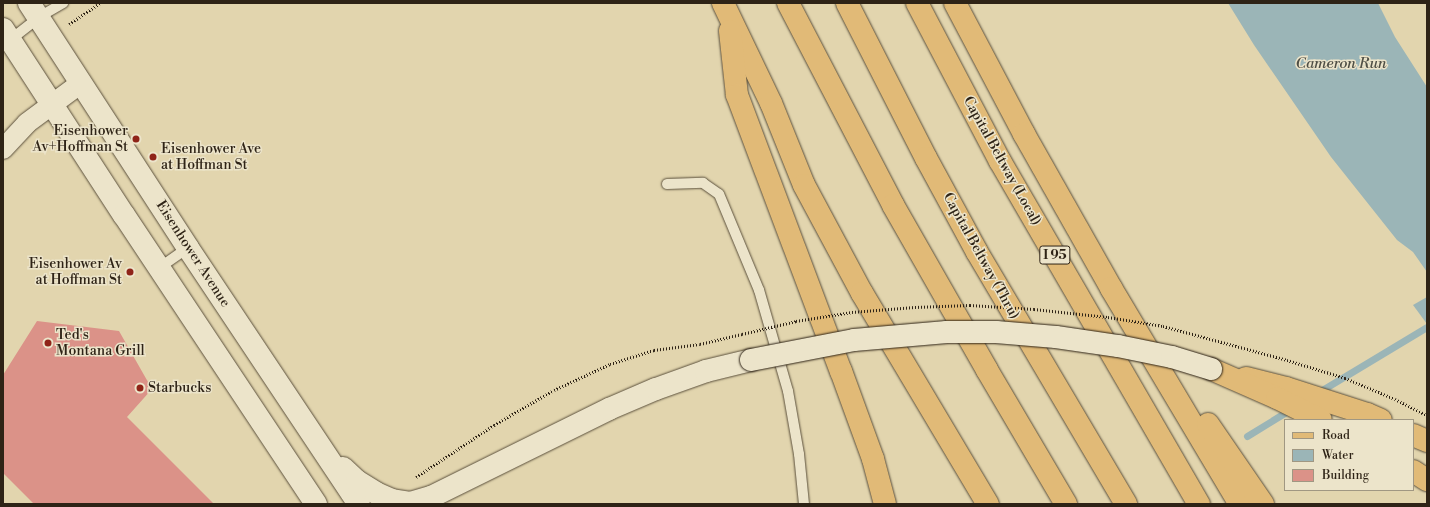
<!DOCTYPE html>
<style>
body{margin:0}
#map{position:relative;width:1430px;height:507px;overflow:hidden;background:#e2d5ae;font-family:"Libre Bodoni",serif}
div>[style]{position:absolute}
[style*='--x']{left:calc(var(--x)*1px);top:calc(var(--y)*1px);width:calc(var(--w)*1px);rotate:calc(var(--a)*1deg)}
.water>*{inset:0;background:#9bb5b7}
.stream>*{height:7px;margin:-3.5px;padding:0 3.5px;transform-origin:3.5px;border-radius:3.5px;background:#9bb5b7}
.building>*{inset:0;background:#db9288}
.path>*{height:2.5px;margin-top:-1.25px;transform-origin:0;background:repeating-linear-gradient(90deg,#2e2316 0 1px,transparent 0 3px)}
.roads{filter:drop-shadow(0 0 1px #5b503c) drop-shadow(0 0 1px #5b503c)}
.service>*{height:10px;margin:-5px;padding:0 5px;transform-origin:5px;border-radius:5px;background:#ece4ca}
.minor>*{height:20px;margin:-10px;padding:0 10px;transform-origin:10px;border-radius:10px;background:#ece4ca}
.secondary>*{height:22px;margin:-11px;padding:0 11px;transform-origin:11px;border-radius:11px;background:#ece4ca}
.primary>*{height:22px;margin:-11px;padding:0 11px;transform-origin:11px;border-radius:11px;background:#e1ba77}
.motorway>*{height:22px;margin:-11px;padding:0 11px;transform-origin:11px;border-radius:11px;background:#e1ba77}
.path-bridge>*{height:2.5px;margin-top:-1.25px;transform-origin:0;background:repeating-linear-gradient(90deg,#2e2316 0 1px,transparent 0 3px)}
.bridges{filter:drop-shadow(0 0 1px #2e2316) drop-shadow(0 0 1px #2e2316)}
.secondary-bridge>*{height:22px;margin:-11px;padding:0 11px;transform-origin:11px;border-radius:11px;background:#ece4ca}
.dots>*{width:11px;height:11px;translate:-50% -50%;box-sizing:border-box;border:2px solid #ece4ca;border-radius:50%}
span{translate:-50% -50%;white-space:nowrap;text-align:center;line-height:1.15;-webkit-text-stroke:3px #ece4ca;paint-order:stroke}
.shield-label span{padding:1px 3px;background:#ece4ca;border:1px solid;border-radius:3px;-webkit-text-stroke-width:0}
.shield-label{font-size:13px;color:#2e2316;font-weight:700}
.poi-label{font-size:14px;color:#2e2316}
.right{translate:-100% -50%;text-align:right}
.left{translate:0 -50%;text-align:left}
.street-label{font-size:14px;color:#2e2316}
.water-label{font-size:15px;color:#4f4f46;font-style:italic}
.frame{position:absolute;inset:0;border:4px solid #2e2316;pointer-events:none}
.legend{position:absolute;left:1284px;top:419px;width:130px;height:72px;box-sizing:border-box;background:#ece4ca;border:1px solid #a09782;margin:0;padding:5px 7px;list-style:none;font-size:12px;color:#2e2316}
.legend li{display:flex;align-items:center;gap:8px;height:20px}
.legend b{width:20px;border:1px solid #a09782}
</style>
<div id="map">
<div class="water">
<i style="clip-path:polygon(1228px 3px,1378px 3px,1395px 37px,1427px 87px,1427px 272px,1413px 252px,1397px 240px,1331px 157px,1254px 45px)"></i>
<i style="clip-path:polygon(1427px 297px,1427px 324px,1413px 305px)"></i>
</div>
<div class="stream">
<i style="--x:1317;--y:393;--w:128;--a:-31"></i>
<i style="--x:1247;--y:436;--w:52;--a:-31.5"></i>
</div>
<div class="building">
<i style="clip-path:polygon(37px 321px,119px 331px,152px 389px,127px 417px,214px 504px,34px 504px,3px 473px,3px 375px)"></i>
</div>
<div class="path">
<i style="--x:69;--y:24;--w:37;--a:-34"></i>
<i style="--x:416;--y:477;--w:94;--a:-33.7"></i>
<i style="--x:494;--y:425;--w:69;--a:-30.3"></i>
<i style="--x:554;--y:390;--w:62;--a:-24.9"></i>
<i style="--x:610;--y:364;--w:46;--a:-17.7"></i>
<i style="--x:654;--y:350;--w:46;--a:-7.4"></i>
<i style="--x:700;--y:344;--w:43;--a:-13.4"></i>
</div>
<div class="roads">
<div class="service">
<i style="--x:10;--y:40;--w:37;--a:-38"></i>
<i style="--x:39;--y:17;--w:28;--a:-30"></i>
<i style="--x:667;--y:184;--w:36;--a:-2"></i>
<i style="--x:703;--y:183;--w:19;--a:35"></i>
<i style="--x:719;--y:194;--w:104;--a:67.4"></i>
<i style="--x:759;--y:290;--w:105;--a:74"></i>
<i style="--x:788;--y:391;--w:64;--a:80.1"></i>
<i style="--x:799;--y:454;--w:50;--a:84.3"></i>
<i style="--x:159;--y:268;--w:35;--a:-35"></i>
</div>
<div class="minor">
<i style="--x:3;--y:149;--w:35;--a:-47"></i>
<i style="--x:27;--y:123;--w:67;--a:-36.5"></i>
</div>
<div class="secondary">
<i style="--x:29;--y:3;--w:292;--a:57"></i>
<i style="--x:188;--y:248;--w:308;--a:56.3"></i>
<i style="--x:3;--y:29;--w:222;--a:57"></i>
<i style="--x:124;--y:215;--w:347;--a:56.4"></i>
<i style="--x:343;--y:468;--w:19;--a:43"></i>
<i style="--x:357;--y:481;--w:22;--a:32"></i>
<i style="--x:376;--y:493;--w:17;--a:24"></i>
<i style="--x:392;--y:500;--w:18;--a:9"></i>
<i style="--x:410;--y:503;--w:22;--a:-16"></i>
<i style="--x:431;--y:497;--w:199;--a:-26.3"></i>
<i style="--x:609;--y:409;--w:51;--a:-23.1"></i>
<i style="--x:656;--y:389;--w:53;--a:-19.8"></i>
<i style="--x:706;--y:371;--w:46;--a:-13.7"></i>
</div>
<div class="primary">
<i style="--x:1246;--y:378;--w:41;--a:14"></i>
<i style="--x:1286;--y:388;--w:85;--a:17.8"></i>
<i style="--x:1367;--y:414;--w:15;--a:23"></i>
<i style="--x:1413;--y:435;--w:15;--a:23"></i>
</div>
<div class="motorway">
<i style="--x:723;--y:3;--w:111;--a:64.4"></i>
<i style="--x:771;--y:103;--w:88;--a:68.1"></i>
<i style="--x:804;--y:185;--w:123;--a:61.8"></i>
<i style="--x:862;--y:293;--w:246;--a:59.2"></i>
<i style="--x:788;--y:3;--w:228;--a:62.5"></i>
<i style="--x:893;--y:205;--w:190;--a:60.3"></i>
<i style="--x:987;--y:370;--w:156;--a:59.5"></i>
<i style="--x:847;--y:3;--w:174;--a:63"></i>
<i style="--x:926;--y:158;--w:107;--a:61.5"></i>
<i style="--x:977;--y:252;--w:293;--a:59.4"></i>
<i style="--x:917;--y:3;--w:178;--a:62.3"></i>
<i style="--x:1000;--y:161;--w:397;--a:59.9"></i>
<i style="--x:955;--y:3;--w:148;--a:62.2"></i>
<i style="--x:1024;--y:134;--w:177;--a:60.5"></i>
<i style="--x:1111;--y:288;--w:252;--a:59.2"></i>
<i style="--x:730;--y:31;--w:64;--a:83.8"></i>
<i style="--x:737;--y:95;--w:295;--a:69.4"></i>
<i style="--x:841;--y:371;--w:94;--a:70"></i>
<i style="--x:873;--y:459;--w:47;--a:75.1"></i>
<i style="--x:1211;--y:369;--w:72;--a:23.7"></i>
<i style="--x:1277;--y:398;--w:49;--a:26.6"></i>
<i style="--x:1208;--y:424;--w:97;--a:55.5"></i>
<i style="--x:1413;--y:471;--w:17;--a:33"></i>
</div>
</div>
<div class="path-bridge">
<i style="--x:742;--y:334;--w:56;--a:-13.5"></i>
<i style="--x:796;--y:321;--w:57;--a:-9.1"></i>
<i style="--x:852;--y:312;--w:63;--a:-4.5"></i>
<i style="--x:915;--y:307;--w:55;--a:-2.1"></i>
<i style="--x:970;--y:305;--w:64;--a:3.6"></i>
<i style="--x:1034;--y:309;--w:74;--a:6.2"></i>
<i style="--x:1108;--y:317;--w:56;--a:9.3"></i>
<i style="--x:1163;--y:326;--w:129;--a:15.3"></i>
<i style="--x:1287;--y:360;--w:61;--a:17.2"></i>
<i style="--x:1345;--y:378;--w:54;--a:22.8"></i>
<i style="--x:1395;--y:399;--w:36;--a:27"></i>
</div>
<div class="bridges">
<div class="secondary-bridge">
<i style="--x:751;--y:360;--w:105;--a:-11"></i>
<i style="--x:854;--y:340;--w:93;--a:-4.9"></i>
<i style="--x:947;--y:332;--w:49;--a:0"></i>
<i style="--x:996;--y:332;--w:60;--a:4.8"></i>
<i style="--x:1056;--y:337;--w:63;--a:8.3"></i>
<i style="--x:1118;--y:346;--w:55;--a:11.5"></i>
<i style="--x:1172;--y:357;--w:41;--a:17.1"></i>
</div>
</div>
<div class="dots">
<i style="left:136px;top:139px;background:#8f2418"></i>
<i style="left:153px;top:157px;background:#8f2418"></i>
<i style="left:130px;top:272px;background:#8f2418"></i>
<i style="left:48px;top:343px;background:#8f2418"></i>
<i style="left:140px;top:388px;background:#8f2418"></i>
</div>
<div class="shield-label">
<span style="left:1055px;top:255px">I 95</span>
</div>
<div class="poi-label">
<span class="right" style="left:128px;top:139px">Eisenhower<br>Av+Hoffman St</span>
<span class="left" style="left:161px;top:157px">Eisenhower Ave<br>at Hoffman St</span>
<span class="right" style="left:122px;top:272px">Eisenhower Av<br>at Hoffman St</span>
<span class="left" style="left:56px;top:343px">Ted's<br>Montana Grill</span>
<span class="left" style="left:148px;top:388px">Starbucks</span>
</div>
<div class="street-label">
<span style="left:1002px;top:161px;rotate:61deg">Capital Beltway (Local)</span>
<span style="left:193px;top:254px;rotate:57deg">Eisenhower Avenue</span>
<span style="left:981px;top:256px;rotate:61deg">Capital Beltway (Thru)</span>
</div>
<div class="water-label">
<span style="left:1341px;top:64px">Cameron Run</span>
</div>
<div class="frame"></div>
<ul class="legend">
<li><b style="height:5px;background:#e1ba77"></b>Road</li>
<li><b style="height:11px;background:#9bb5b7"></b>Water</li>
<li><b style="height:11px;background:#db9288"></b>Building</li>
</ul>
</div>
